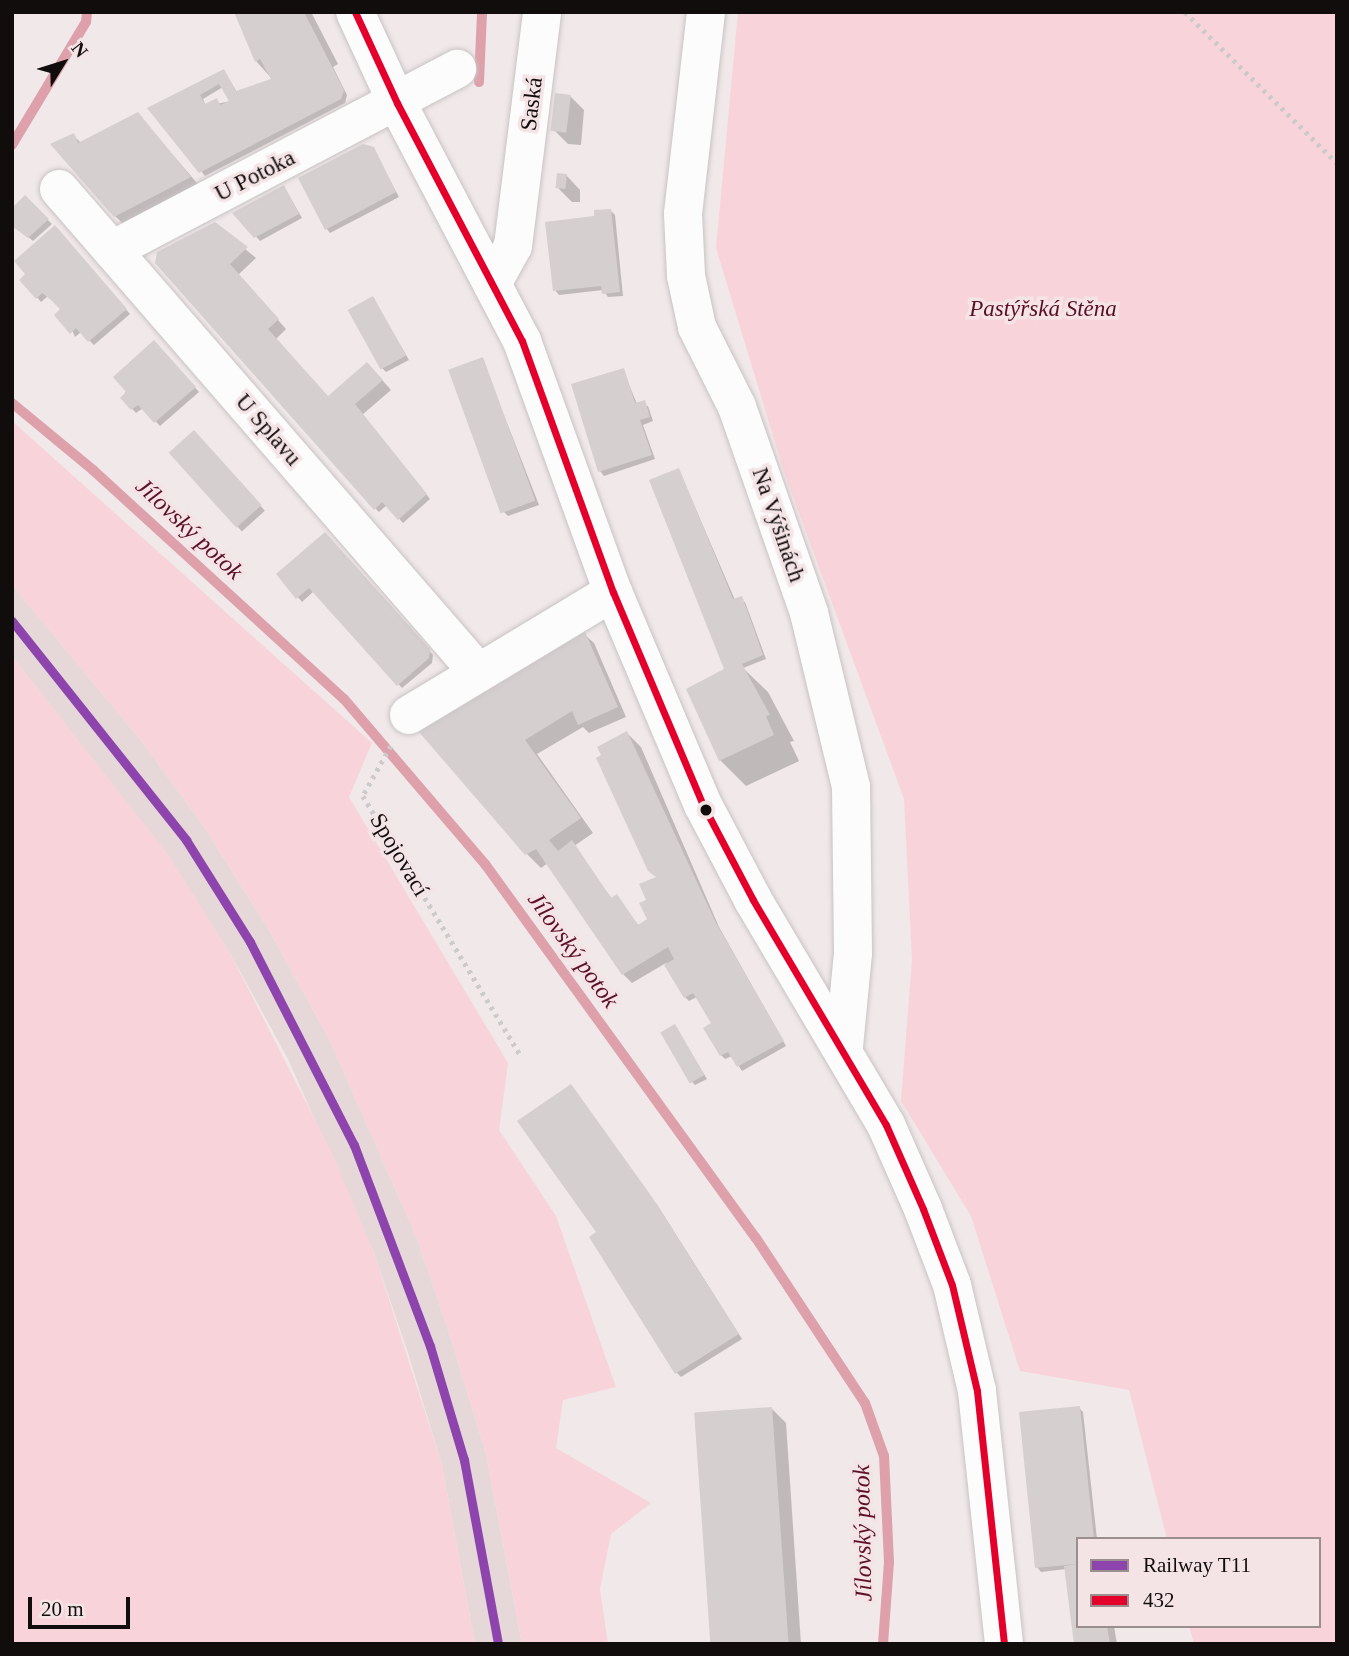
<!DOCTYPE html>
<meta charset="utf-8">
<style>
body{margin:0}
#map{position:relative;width:1349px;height:1656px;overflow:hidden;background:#f0e8e9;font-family:"Times New Roman",serif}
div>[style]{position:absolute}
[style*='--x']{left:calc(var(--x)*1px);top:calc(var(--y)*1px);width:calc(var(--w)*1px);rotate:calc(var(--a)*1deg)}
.built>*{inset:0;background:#e6d7d9}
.green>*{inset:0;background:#f8d4da}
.shadow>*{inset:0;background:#0003;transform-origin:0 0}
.stream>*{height:10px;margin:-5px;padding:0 5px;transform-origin:5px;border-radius:5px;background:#dea1ab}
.building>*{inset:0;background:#d5cfd0;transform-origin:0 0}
.path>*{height:4.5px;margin-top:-2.25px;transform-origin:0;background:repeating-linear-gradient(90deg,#cccaca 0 3.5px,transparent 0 8.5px)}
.roads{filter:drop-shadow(0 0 2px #c9c3c4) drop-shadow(0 0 2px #c9c3c4)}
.minor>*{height:38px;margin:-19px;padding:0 19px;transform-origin:19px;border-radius:19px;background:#fdfcfc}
.major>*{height:38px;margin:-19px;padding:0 19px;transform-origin:19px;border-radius:19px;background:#fdfcfc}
.bus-1>*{height:7px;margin:-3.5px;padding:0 3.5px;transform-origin:3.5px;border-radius:3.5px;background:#e4002b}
.rail-1>*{height:9px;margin:-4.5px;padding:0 4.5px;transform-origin:4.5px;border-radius:4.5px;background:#8e44ad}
.dots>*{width:19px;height:19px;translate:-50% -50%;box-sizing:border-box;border:4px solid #f4e4e6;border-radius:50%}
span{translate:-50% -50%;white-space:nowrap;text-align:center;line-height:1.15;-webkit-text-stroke:7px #f4e4e6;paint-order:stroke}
.street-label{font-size:23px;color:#120d0d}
.park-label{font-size:23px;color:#5a0e25;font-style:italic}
.water-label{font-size:24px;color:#5c1027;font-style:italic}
.frame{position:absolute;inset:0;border:14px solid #120d0d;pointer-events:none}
.legend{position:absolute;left:1076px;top:1537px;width:245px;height:91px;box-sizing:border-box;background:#f4e4e6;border:2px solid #9a8e8f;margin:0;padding:9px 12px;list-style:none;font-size:21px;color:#120d0d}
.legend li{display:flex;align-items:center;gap:14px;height:35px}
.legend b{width:35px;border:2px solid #9a8e8f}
.north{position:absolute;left:28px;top:28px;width:70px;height:70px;-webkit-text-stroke:5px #f4e4e6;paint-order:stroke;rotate:52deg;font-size:19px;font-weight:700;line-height:28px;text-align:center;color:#120d0d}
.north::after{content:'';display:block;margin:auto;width:24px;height:32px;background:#120d0d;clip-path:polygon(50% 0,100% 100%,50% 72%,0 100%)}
.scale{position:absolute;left:28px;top:1597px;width:102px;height:32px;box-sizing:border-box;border:4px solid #120d0d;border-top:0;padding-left:9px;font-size:21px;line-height:24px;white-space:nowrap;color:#120d0d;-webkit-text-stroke:5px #f4e4e6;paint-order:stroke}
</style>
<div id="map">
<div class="built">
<i style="clip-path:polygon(12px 585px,143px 743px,204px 827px,269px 930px,329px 1039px,416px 1236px,451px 1339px,486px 1454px,522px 1644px,475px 1644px,442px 1465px,408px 1353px,374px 1253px,288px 1059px,230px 953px,166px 853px,12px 656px)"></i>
</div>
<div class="green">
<i style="clip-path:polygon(738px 12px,1337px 12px,1337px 1644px,1194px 1644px,1189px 1626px,1319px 1626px,1319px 1539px,1167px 1539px,1129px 1390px,1020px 1371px,971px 1216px,901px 1101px,912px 960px,904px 799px,784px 472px,716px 248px)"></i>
<i style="clip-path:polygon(12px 421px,372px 743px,349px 797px,508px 1063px,499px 1130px,556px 1216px,616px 1387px,563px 1400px,556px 1448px,651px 1503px,611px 1534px,600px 1589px,608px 1644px,522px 1644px,486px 1454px,451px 1339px,416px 1236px,329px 1039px,269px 930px,204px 827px,143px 743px,12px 585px)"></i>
<i style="clip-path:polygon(12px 656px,167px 853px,230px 953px,333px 1155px,374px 1253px,442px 1465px,475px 1644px,12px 1644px)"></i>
</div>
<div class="shadow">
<i style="clip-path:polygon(evenodd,235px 12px,311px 12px,338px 64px,333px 67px,347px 95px,345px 103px,205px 176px,150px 108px,224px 71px,237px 92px,273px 80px,256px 61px,235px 12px,223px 87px,231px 101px,206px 106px,203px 99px,223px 87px)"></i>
<i style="clip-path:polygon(570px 96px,584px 110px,581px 145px,568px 144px,554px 130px)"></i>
<i style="clip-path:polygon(138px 114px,208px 196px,134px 234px,115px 216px,73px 135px,81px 143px)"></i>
<i style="clip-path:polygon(373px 149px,399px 197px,330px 233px,326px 228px)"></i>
<i style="clip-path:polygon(566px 175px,580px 190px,580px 202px,572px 202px,558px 188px)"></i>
<i style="clip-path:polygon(284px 187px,302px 218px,260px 241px,235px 213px)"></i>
<i style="clip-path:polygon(25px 198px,52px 224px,33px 241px,12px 223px)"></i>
<i style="clip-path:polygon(611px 211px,615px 215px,623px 296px,608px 297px,603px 290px,559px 295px,555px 290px,596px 218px)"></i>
<i style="clip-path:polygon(215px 224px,256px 258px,238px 275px,286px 329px,276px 339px,329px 398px,376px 373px,391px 390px,362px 415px,430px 499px,403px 523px,387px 505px,379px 512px,375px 508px,157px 262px)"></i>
<i style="clip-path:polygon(59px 232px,130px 314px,94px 345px,81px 332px,75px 337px,63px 309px,48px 296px,41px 302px,22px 280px)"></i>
<i style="clip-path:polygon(373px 298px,409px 360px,386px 372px,382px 368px)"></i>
<i style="clip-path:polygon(154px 342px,199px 392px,160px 426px,143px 408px,136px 413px,122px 398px)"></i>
<i style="clip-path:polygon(482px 359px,539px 505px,508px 516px,504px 512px)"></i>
<i style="clip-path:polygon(623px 370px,637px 404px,648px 406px,653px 421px,643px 425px,655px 459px,604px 476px,600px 471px)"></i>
<i style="left:194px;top:432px;width:106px;height:31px;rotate:48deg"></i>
<i style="clip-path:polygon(679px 470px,735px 600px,745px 602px,766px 659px,743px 668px,768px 692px,794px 741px,790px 742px,799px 761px,746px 786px,720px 760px,729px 672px)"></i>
<i style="clip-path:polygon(325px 534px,433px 655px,432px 663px,402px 688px,314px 591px,302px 602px,278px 574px)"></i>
<i style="clip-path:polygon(584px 634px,594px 643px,626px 717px,589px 733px,583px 727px,537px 754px,593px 833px,574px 846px,612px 899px,616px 896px,639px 926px,650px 919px,649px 901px,657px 878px,627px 733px,641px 747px,719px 927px,786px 1046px,742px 1071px,732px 1056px,725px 1059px,721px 1055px,714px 1023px,697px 997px,689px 1001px,685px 997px,666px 963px,632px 983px,623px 974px,548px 863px,541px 868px,527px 854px,422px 733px)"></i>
<i style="clip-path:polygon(675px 1027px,707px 1079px,695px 1085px,691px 1081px)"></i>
<i style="clip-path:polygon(656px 1203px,742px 1339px,681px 1377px,677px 1373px)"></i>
<i style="clip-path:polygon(1079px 1408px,1083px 1412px,1097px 1539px,1078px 1539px,1078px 1626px,1114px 1626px,1117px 1644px,1076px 1644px,1066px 1569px,1041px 1572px,1037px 1567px)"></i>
<i style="clip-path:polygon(772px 1409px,786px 1423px,801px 1644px,712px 1644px)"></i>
</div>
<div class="stream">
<i style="--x:479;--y:82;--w:70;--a:-87.5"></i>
<i style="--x:12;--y:145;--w:144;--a:-59"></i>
<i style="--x:86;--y:22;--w:10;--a:-84"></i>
<i style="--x:12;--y:403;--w:105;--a:39.6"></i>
<i style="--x:93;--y:470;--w:340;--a:42.4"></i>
<i style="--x:344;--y:699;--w:217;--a:49.5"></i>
<i style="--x:485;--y:864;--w:462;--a:54.1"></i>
<i style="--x:756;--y:1238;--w:198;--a:56.6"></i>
<i style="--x:865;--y:1403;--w:56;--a:70.3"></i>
<i style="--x:884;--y:1456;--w:106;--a:87.3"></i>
<i style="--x:889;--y:1562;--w:82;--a:94.2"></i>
</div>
<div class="building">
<i style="clip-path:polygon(evenodd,234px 12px,304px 12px,344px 90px,341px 99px,199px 173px,147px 108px,224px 69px,236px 91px,271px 79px,260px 59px,255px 62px,234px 12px,219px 84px,229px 101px,220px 105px,217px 98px,205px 104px,200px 95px,219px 84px)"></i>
<i style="left:555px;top:93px;width:16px;height:38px;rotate:7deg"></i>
<i style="clip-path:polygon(138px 112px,191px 177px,114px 217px,50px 144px,74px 133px,78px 143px)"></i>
<i style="clip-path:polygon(363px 144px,374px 147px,396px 192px,325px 230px,298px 178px)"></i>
<i style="left:557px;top:173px;width:10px;height:15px;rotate:6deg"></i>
<i style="clip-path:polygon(284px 185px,299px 214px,254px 238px,232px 213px)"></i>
<i style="clip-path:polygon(25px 195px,49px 219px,28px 238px,12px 226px,12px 208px)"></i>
<i style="clip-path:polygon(611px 209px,620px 292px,602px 294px,601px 286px,553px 291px,545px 222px,594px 216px,594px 210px)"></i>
<i style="clip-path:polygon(215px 222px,248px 247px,230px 264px,279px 319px,268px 329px,328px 396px,367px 362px,383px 380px,355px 404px,427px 494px,398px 520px,382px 502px,374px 510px,155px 263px,157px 252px)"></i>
<i style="clip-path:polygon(55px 225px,127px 309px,88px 342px,76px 328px,70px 334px,54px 315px,60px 309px,51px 300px,42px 293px,36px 299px,19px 280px,25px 274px,14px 261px)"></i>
<i style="left:373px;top:296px;width:68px;height:29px;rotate:61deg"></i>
<i style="clip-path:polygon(154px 340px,196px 387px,154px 423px,138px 405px,131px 410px,120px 398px,126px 392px,113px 377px)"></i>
<i style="left:483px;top:357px;width:153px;height:37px;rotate:70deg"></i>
<i style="clip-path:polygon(624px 368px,635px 403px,645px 400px,650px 417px,640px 420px,652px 455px,598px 472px,571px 384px)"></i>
<i style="left:194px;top:430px;width:101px;height:34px;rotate:48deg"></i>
<i style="clip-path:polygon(679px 468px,733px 599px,742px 596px,756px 635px,763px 655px,742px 664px,770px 715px,766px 716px,774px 735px,719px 761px,686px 689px,724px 669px,649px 480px)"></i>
<i style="clip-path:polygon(325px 532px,430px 649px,429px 658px,397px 686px,309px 588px,296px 599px,276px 574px)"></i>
<i style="clip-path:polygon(585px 632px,618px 707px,578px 725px,572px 711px,525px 740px,581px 818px,549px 840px,558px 851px,572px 840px,611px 898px,617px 894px,638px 925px,647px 919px,639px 903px,646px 900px,639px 884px,656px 877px,648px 871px,596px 758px,601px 755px,597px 747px,627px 731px,715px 921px,784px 1041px,737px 1067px,728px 1052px,720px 1056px,703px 1028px,711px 1023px,693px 993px,684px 998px,664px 965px,674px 959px,668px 947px,622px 975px,536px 849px,525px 855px,419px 732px)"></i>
<i style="left:675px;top:1024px;width:59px;height:17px;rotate:60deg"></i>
<i style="clip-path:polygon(571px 1084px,652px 1197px,739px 1334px,675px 1374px,589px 1237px,596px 1232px,517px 1121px)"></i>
<i style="clip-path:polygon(1080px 1406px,1094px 1539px,1078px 1539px,1078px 1564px,1035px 1568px,1019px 1412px)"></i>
<i style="left:772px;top:1407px;width:238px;height:78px;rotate:86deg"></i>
<i style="clip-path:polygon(1078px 1564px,1078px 1626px,1107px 1626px,1110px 1644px,1074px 1644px,1064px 1566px)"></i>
</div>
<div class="path">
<i style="--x:1185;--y:12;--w:214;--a:44.8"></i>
<i style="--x:391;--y:746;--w:57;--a:119.2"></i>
<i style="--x:363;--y:796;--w:302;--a:58.7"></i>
</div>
<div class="roads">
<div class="minor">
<i style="--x:706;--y:12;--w:203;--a:96.5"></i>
<i style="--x:683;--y:214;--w:62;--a:87.2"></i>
<i style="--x:686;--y:276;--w:52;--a:77.8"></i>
<i style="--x:697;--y:327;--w:89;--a:63.4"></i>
<i style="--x:737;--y:407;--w:218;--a:70.7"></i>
<i style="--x:809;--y:613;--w:179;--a:76.4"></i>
<i style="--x:851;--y:787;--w:166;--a:89.3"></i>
<i style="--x:853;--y:953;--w:94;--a:95.5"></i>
<i style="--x:59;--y:189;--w:639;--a:49.06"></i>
<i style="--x:112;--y:250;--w:390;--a:-27.7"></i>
<i style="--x:492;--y:284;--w:43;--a:-61.1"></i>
<i style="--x:513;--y:246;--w:236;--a:-82.9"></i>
<i style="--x:409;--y:715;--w:238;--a:-31.1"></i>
</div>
<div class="major">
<i style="--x:355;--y:12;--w:100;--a:65.2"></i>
<i style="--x:397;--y:103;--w:269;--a:62.3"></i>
<i style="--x:522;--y:341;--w:267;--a:70.1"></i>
<i style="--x:613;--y:592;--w:231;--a:67.1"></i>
<i style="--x:703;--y:805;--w:107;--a:62.2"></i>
<i style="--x:753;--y:900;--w:261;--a:59.4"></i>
<i style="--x:886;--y:1125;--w:92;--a:66.2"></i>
<i style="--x:923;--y:1209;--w:81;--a:69.1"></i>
<i style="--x:952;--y:1285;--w:109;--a:76.7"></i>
<i style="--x:977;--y:1391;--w:254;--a:83.9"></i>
</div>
</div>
<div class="bus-1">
<i style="--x:355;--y:12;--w:100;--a:65.2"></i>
<i style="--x:397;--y:103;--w:269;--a:62.3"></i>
<i style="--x:522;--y:341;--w:267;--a:70.1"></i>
<i style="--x:613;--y:592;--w:231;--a:67.1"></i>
<i style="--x:703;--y:805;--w:107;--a:62.2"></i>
<i style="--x:753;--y:900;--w:261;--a:59.4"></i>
<i style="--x:886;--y:1125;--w:92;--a:66.2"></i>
<i style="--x:923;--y:1209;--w:81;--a:69.1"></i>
<i style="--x:952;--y:1285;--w:109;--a:76.7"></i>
<i style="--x:977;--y:1391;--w:254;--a:83.9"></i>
</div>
<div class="rail-1">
<i style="--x:12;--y:621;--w:280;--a:51.5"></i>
<i style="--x:186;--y:840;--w:120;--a:57.9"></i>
<i style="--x:250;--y:942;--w:228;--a:62.9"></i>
<i style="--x:354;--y:1145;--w:215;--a:69.3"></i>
<i style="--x:430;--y:1346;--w:119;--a:73.4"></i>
<i style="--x:464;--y:1460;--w:187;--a:79.5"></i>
</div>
<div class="dots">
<i style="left:706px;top:810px;background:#120d0d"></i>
</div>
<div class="street-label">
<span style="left:532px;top:104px;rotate:-83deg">Saská</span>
<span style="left:255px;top:176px;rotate:-27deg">U Potoka</span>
<span style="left:268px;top:430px;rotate:49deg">U Splavu</span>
<span style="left:778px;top:525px;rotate:71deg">Na Výšinách</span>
<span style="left:399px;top:855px;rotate:59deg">Spojovací</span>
</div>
<div class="park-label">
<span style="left:1043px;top:309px">Pastýřská Stěna</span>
</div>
<div class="water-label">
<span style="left:189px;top:529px;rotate:43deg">Jílovský potok</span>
<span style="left:573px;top:950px;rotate:54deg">Jílovský potok</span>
<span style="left:863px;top:1533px;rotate:-91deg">Jílovský potok</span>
</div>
<div class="frame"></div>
<ul class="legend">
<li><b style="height:9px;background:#8e44ad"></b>Railway T11</li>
<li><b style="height:9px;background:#e4002b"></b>432</li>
</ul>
<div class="north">N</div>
<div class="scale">20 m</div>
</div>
